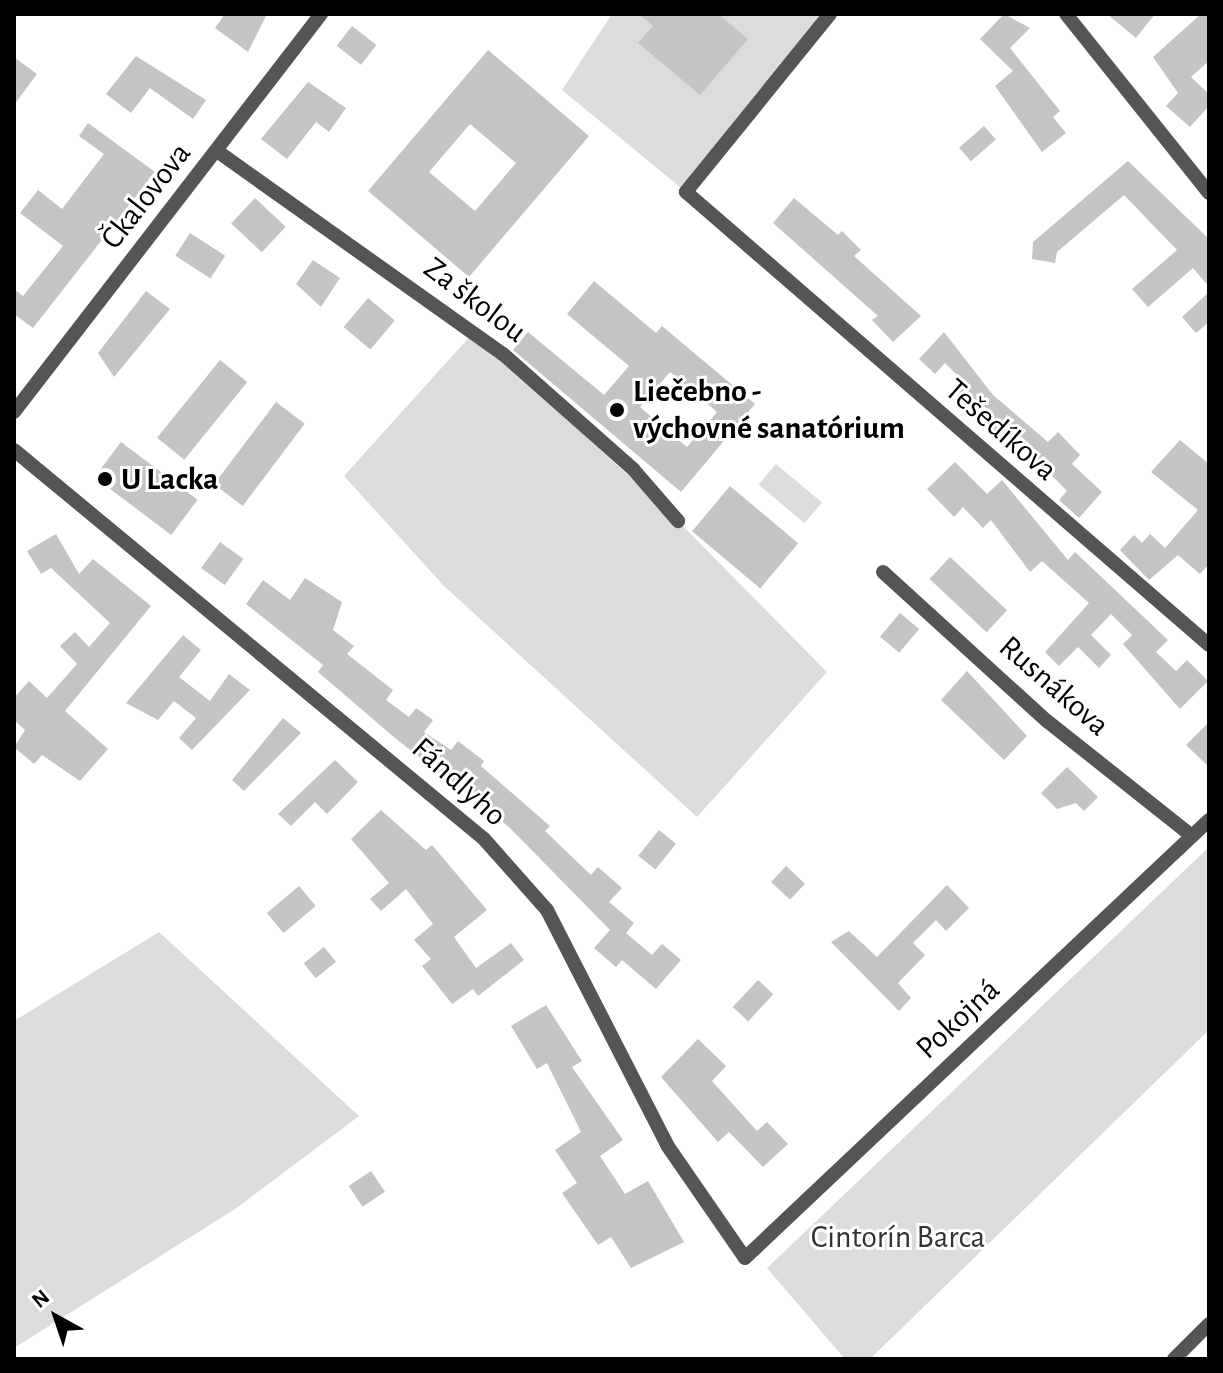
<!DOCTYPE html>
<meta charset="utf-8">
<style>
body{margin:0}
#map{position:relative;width:1223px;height:1373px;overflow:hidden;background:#fff;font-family:"Alegreya Sans",sans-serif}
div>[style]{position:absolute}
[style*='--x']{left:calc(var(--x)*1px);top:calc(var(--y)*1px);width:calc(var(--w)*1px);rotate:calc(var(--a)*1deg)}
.green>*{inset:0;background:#dcdcdc;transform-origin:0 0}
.building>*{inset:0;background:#c4c4c4;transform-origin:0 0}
.minor>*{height:14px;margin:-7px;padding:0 7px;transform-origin:7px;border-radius:7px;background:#555}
.dots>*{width:22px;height:22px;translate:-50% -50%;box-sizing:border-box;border:4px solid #fff;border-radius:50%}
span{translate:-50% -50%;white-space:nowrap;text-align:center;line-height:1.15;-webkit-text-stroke:6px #fff;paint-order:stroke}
.street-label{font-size:32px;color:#000}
.poi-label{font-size:32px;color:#000;font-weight:700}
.left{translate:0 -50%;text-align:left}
.park-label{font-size:32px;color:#333}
.frame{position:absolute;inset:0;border:16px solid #000;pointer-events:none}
.north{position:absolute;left:16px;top:1277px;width:80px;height:80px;-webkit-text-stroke:6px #fff;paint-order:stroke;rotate:320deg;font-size:22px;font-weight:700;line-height:32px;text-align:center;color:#000}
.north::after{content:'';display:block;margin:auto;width:28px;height:36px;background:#000;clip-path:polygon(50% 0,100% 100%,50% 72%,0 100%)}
</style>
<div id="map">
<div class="green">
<i style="clip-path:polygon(612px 14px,830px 14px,686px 192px,562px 90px)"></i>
<i style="clip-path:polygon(473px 333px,678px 521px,827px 672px,697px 817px,444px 586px,344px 476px)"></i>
<i style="left:776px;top:464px;width:60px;height:27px;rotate:40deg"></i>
<i style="clip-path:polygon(1209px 847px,1209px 1030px,870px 1359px,845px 1359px,767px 1268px)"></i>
<i style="clip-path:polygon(159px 932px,359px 1116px,235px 1209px,14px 1348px,14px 1021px)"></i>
</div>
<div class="building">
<i style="clip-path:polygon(225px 14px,267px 14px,248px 52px,215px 28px)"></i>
<i style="clip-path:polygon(639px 14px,718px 14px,748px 39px,700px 95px,638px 43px,653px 26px)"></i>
<i style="clip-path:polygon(1004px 14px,1030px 28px,1010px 48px,1060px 111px,1053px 117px,1066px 133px,1042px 152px,995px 86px,1013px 71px,980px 39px)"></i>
<i style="clip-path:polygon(1107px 14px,1155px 14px,1136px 38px)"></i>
<i style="clip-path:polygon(1201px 14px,1209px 14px,1209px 61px,1191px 77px,1209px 94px,1209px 106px,1190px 127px,1166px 106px,1178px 93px,1153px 57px)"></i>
<i style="left:352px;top:26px;width:31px;height:25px;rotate:38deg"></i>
<i style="clip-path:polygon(evenodd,488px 50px,589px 136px,469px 277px,368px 191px,488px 50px,470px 124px,516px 163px,475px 211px,429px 172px,470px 124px)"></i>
<i style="clip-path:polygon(136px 56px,206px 100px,193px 119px,150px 88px,131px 113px,106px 94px)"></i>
<i style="clip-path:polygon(14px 57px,37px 74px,14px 105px)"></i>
<i style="clip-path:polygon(308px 82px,346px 108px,329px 132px,316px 122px,287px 159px,261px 139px)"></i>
<i style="clip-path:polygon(88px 123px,155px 172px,33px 328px,14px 314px,14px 289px,23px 296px,63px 246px,20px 213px,38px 190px,62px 209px,104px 154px,79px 136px)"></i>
<i style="left:984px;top:126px;width:18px;height:33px;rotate:49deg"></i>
<i style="clip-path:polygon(1128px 161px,1209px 239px,1209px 287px,1193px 268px,1148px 307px,1132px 289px,1177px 250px,1124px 195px,1057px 252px,1055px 263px,1032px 259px,1033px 242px)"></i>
<i style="left:255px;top:198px;width:42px;height:35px;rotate:43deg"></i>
<i style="clip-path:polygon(794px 198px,838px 235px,842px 231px,861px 250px,854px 256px,921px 316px,893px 342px,872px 320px,878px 316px,773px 223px)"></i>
<i style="left:190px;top:233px;width:42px;height:27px;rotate:33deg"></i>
<i style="clip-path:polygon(313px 260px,340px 278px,321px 307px,296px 284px)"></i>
<i style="clip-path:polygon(evenodd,594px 281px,656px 333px,662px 326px,755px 404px,681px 492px,513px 350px,528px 332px,604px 395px,629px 366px,567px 314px,594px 281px,670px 372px,717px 412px,687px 447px,640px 407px,670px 372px)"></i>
<i style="clip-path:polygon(146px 291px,170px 309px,114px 377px,98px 353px)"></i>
<i style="clip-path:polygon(1209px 292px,1209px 322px,1196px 333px,1182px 317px)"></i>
<i style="left:368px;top:298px;width:35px;height:38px;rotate:40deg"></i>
<i style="clip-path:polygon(944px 332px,993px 395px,1048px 442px,1058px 432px,1080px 455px,1072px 464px,1102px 492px,1079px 518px,1059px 500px,1067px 491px,1017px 440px,1011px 448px,955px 394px,966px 384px,945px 363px,935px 374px,919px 359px)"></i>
<i style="left:220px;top:360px;width:35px;height:100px;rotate:39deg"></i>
<i style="left:276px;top:402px;width:36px;height:103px;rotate:37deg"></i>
<i style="clip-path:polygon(1180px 440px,1209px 464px,1209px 564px,1200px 574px,1178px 555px,1149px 580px,1120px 550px,1134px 535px,1142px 543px,1150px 534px,1165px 548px,1198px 510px,1151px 472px)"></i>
<i style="left:121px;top:442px;width:96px;height:44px;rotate:37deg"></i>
<i style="clip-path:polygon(955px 462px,987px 494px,1002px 480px,1068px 560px,1075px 552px,1168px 640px,1156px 652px,1176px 671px,1187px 660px,1208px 681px,1180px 709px,1123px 644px,1132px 635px,1111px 614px,1091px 635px,1111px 655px,1099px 668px,1078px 647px,1059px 666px,1045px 652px,1089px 603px,1042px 561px,1030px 572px,991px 520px,983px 528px,963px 507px,954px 517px,927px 489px)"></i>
<i style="left:730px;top:486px;width:89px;height:59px;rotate:40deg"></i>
<i style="clip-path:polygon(56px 534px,79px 574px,93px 559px,151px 606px,65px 711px,108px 749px,80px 781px,42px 755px,34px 764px,14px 747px,25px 730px,14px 720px,14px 698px,29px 681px,47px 698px,77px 664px,60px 646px,75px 632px,89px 647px,110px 623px,51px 568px,41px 574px,27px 551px)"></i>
<i style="left:220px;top:542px;width:29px;height:32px;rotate:36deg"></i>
<i style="left:950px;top:557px;width:78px;height:30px;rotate:43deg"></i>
<i style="clip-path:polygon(305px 578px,342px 602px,333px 630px,354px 646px,347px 654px,393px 690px,386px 700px,409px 717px,416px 708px,433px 720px,424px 732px,451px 750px,458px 741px,484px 761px,481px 766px,550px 826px,545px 831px,591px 875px,598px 867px,622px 888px,609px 902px,634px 923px,626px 933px,652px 955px,662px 944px,681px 960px,656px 989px,622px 960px,616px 967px,594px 948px,610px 930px,510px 828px,395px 738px,318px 672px,323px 665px,246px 604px,263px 580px,290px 600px)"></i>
<i style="left:900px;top:613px;width:25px;height:31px;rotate:40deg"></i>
<i style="clip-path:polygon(183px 635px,201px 650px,179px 677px,210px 701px,229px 674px,250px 690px,192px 750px,179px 738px,196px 718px,174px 701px,158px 720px,126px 703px)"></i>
<i style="clip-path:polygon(967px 671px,1027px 736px,1004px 760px,941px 700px)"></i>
<i style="clip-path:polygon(283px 718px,301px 733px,244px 791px,232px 780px)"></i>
<i style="clip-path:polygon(1209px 722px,1209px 767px,1186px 745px)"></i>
<i style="clip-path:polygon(335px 760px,358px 782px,327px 814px,315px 802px,291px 826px,278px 814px)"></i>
<i style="clip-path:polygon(1067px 767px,1098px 797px,1084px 811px,1076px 803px,1057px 809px,1041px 793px)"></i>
<i style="clip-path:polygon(381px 810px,426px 850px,432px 845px,487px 910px,454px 937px,476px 968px,511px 943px,524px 960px,478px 996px,473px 989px,452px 1004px,422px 966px,431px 959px,414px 940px,433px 924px,406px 889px,381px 911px,370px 899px,389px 883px,351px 839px)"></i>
<i style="left:659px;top:830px;width:22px;height:33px;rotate:39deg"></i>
<i style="left:786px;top:866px;width:26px;height:22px;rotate:43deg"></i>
<i style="clip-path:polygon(947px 885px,969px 908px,946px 931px,936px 920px,913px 943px,925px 955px,898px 983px,911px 998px,899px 1011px,831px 942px,849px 931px,877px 957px)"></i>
<i style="left:299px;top:886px;width:26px;height:42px;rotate:50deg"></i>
<i style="left:324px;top:947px;width:19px;height:26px;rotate:51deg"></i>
<i style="left:758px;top:980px;width:21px;height:37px;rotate:43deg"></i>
<i style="clip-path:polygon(546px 1005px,582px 1061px,572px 1067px,623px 1140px,600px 1156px,625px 1194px,648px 1181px,684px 1242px,631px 1268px,611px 1237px,598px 1245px,562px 1193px,577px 1183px,555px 1150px,581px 1132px,547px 1063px,537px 1069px,511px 1026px)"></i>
<i style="clip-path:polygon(698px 1039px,726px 1066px,712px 1081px,757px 1131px,767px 1122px,788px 1144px,763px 1167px,729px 1132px,718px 1142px,661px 1077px)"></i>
<i style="left:371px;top:1171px;width:25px;height:27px;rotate:56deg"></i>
</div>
<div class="minor">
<i style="--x:830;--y:14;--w:229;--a:129"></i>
<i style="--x:686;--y:192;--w:692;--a:40.9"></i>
<i style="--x:1066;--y:14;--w:229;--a:51.4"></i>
<i style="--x:217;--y:151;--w:351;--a:35.4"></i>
<i style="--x:503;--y:354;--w:174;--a:41.5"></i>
<i style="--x:633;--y:469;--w:69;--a:49.1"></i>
<i style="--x:14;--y:412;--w:503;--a:-52.35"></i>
<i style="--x:14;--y:450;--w:610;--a:39.61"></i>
<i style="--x:484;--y:839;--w:95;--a:48.4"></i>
<i style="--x:547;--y:910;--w:264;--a:62.9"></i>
<i style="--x:667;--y:1145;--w:137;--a:55.4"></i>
<i style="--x:745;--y:1258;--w:638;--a:-43.35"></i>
<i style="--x:883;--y:572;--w:222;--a:42.3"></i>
<i style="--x:1047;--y:721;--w:185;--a:38.4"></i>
<i style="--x:1174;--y:1359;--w:49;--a:-45"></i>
</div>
<div class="dots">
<i style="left:617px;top:410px;background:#000"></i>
<i style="left:105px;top:479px;background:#000"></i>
</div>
<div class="street-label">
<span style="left:146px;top:196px;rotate:-52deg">Čkalovova</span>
<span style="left:475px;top:300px;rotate:37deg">Za školou</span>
<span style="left:1001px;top:430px;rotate:41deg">Tešedíkova</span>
<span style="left:1054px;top:686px;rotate:41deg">Rusnákova</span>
<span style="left:459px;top:782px;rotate:42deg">Fándlyho</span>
<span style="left:958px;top:1019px;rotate:-43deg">Pokojná</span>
</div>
<div class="poi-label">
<span class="left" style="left:633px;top:410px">Liečebno -<br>výchovné sanatórium</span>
<span class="left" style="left:121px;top:479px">U Lacka</span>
</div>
<div class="park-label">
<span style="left:898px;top:1237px">Cintorín Barca</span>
</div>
<div class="frame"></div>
<div class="north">N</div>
</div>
